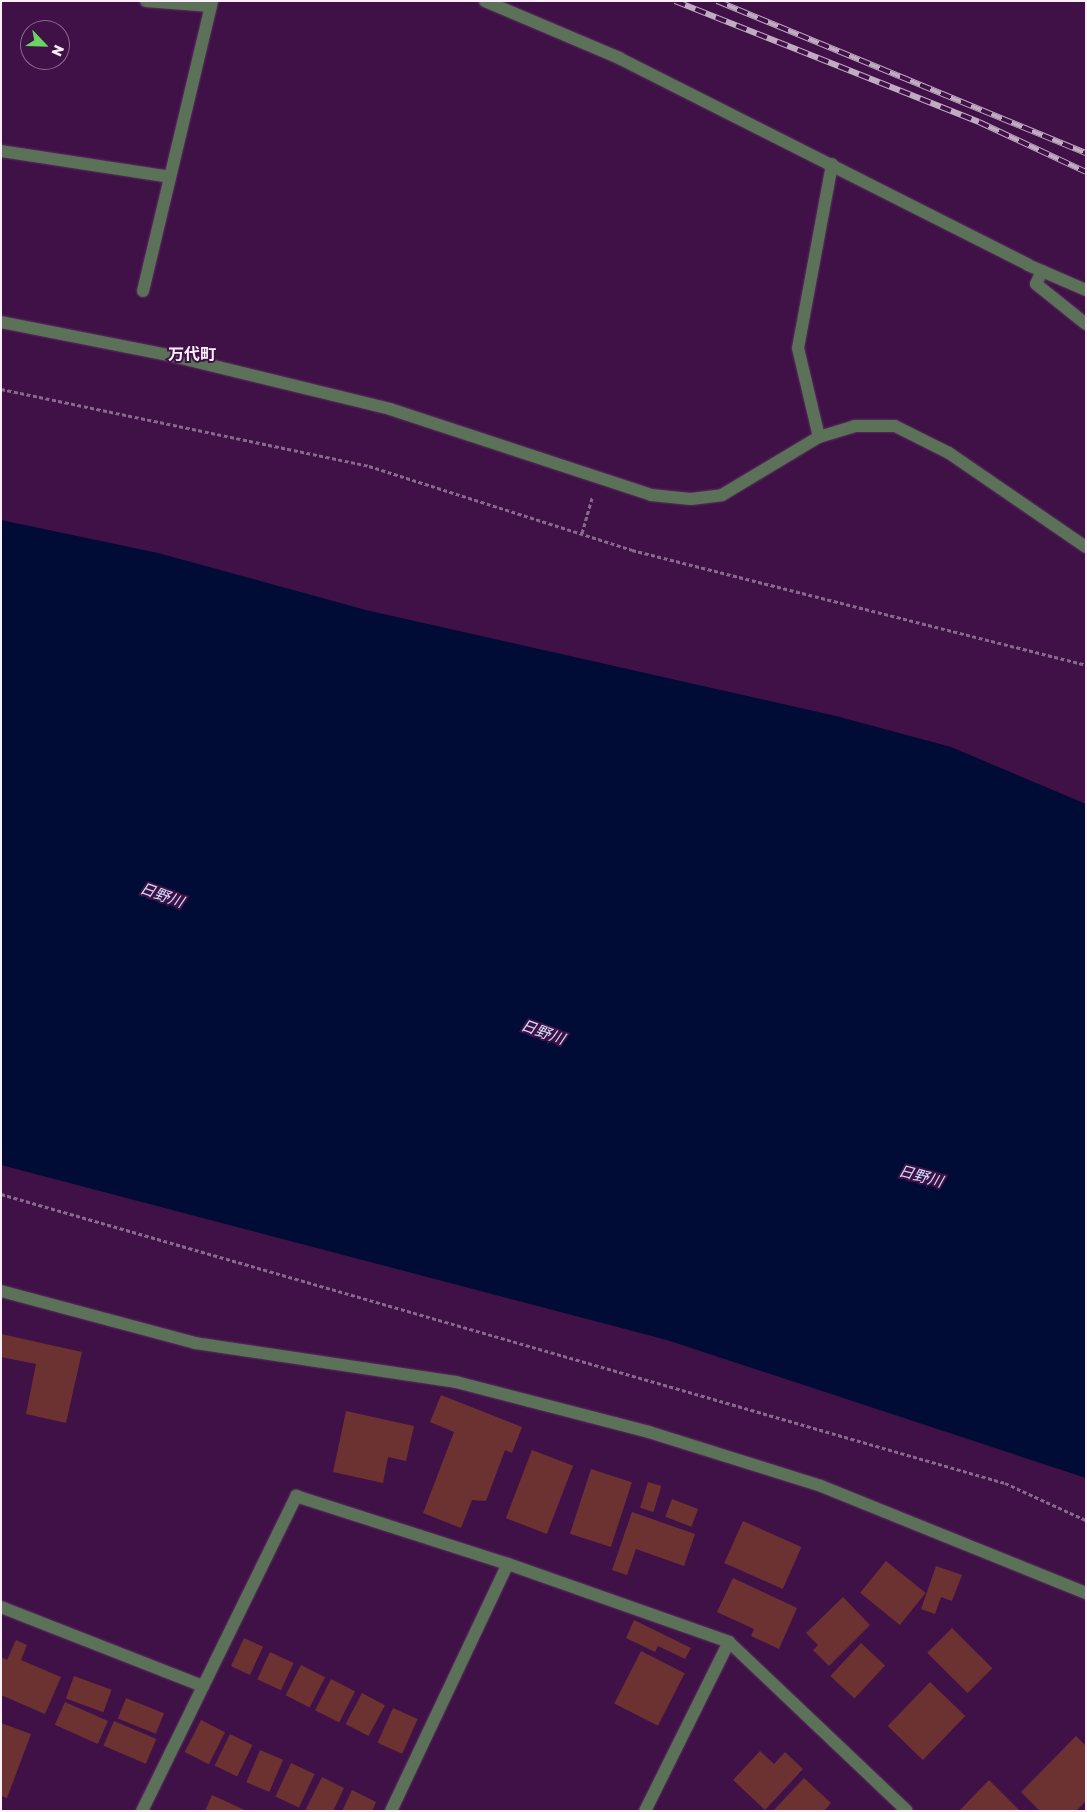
<!DOCTYPE html>
<meta charset="utf-8">
<style>
body{margin:0}
#map{position:relative;width:1087px;height:1812px;overflow:hidden;background:#3f1146;font-family:"Golos Text","Noto Sans JP",sans-serif}
div>[style]{position:absolute}
[style*='--x']{left:calc(var(--x)*1px);top:calc(var(--y)*1px);width:calc(var(--w)*1px);rotate:calc(var(--a)*1deg)}
.water>*{inset:0;background:#000c35}
.building>*{inset:0;background:#6c3231;transform-origin:0 0}
.path>*{height:3px;margin-top:-1.5px;transform-origin:0;background:repeating-linear-gradient(90deg,#88688d 0 4px,transparent 0 6.5px)}
.roads{filter:drop-shadow(0 0 1px #59305f) drop-shadow(0 0 1px #59305f)}
.minor>*{height:12px;margin:-6px;padding:0 6px;transform-origin:6px;border-radius:6px;background:#5b7158}
.rail>*{height:5.5px;margin-top:-2.75px;transform-origin:0;background:repeating-linear-gradient(90deg,#3f1146 0 11px,#c0abc3 0 22px);box-sizing:border-box;border-block:1px solid #c0abc3}
span{translate:-50% -50%;white-space:nowrap;text-align:center;line-height:1.15;-webkit-text-stroke:4px #3f1146;paint-order:stroke}
.water-label{font-size:15px;color:#cfe0fe;font-style:italic}
.quarter-label{font-size:16px;color:#faeffb;font-weight:700}
.frame{position:absolute;inset:0;border:2px solid #faeffb;pointer-events:none}
.north{position:absolute;left:20px;top:20px;width:50px;height:50px;box-sizing:border-box;background:#3f1146;border:1px solid #8a6a8e;border-radius:50%;rotate:114deg;font-size:14px;font-weight:700;line-height:20px;text-align:center;color:#faeffb}
.north::after{content:'';display:block;margin:auto;width:18px;height:22px;background:#6ad363;clip-path:polygon(50% 0,100% 100%,50% 72%,0 100%)}
</style>
<div id="map">
<div class="water">
<i style="clip-path:polygon(1px 520px,158px 553px,366px 610px,836px 716px,951px 747px,1086px 804px,1086px 1478px,667px 1340px,1px 1165px)"></i>
</div>
<div class="building">
<i style="clip-path:polygon(1px 1334px,82px 1352px,66px 1423px,26px 1414px,36px 1364px,1px 1357px)"></i>
<i style="clip-path:polygon(441px 1395px,522px 1427px,512px 1453px,505px 1450px,486px 1501px,472px 1500px,461px 1528px,423px 1513px,454px 1432px,430px 1422px)"></i>
<i style="clip-path:polygon(346px 1411px,414px 1426px,406px 1461px,388px 1457px,383px 1483px,333px 1472px)"></i>
<i style="left:532px;top:1450px;width:44px;height:73px;rotate:21deg"></i>
<i style="left:591px;top:1469px;width:43px;height:68px;rotate:18deg"></i>
<i style="left:648px;top:1482px;width:14px;height:27px;rotate:17deg"></i>
<i style="left:672px;top:1499px;width:28px;height:19px;rotate:21deg"></i>
<i style="clip-path:polygon(632px 1512px,695px 1534px,684px 1566px,636px 1549px,627px 1575px,612px 1570px)"></i>
<i style="left:743px;top:1521px;width:64px;height:46px;rotate:24deg"></i>
<i style="left:886px;top:1561px;width:51px;height:41px;rotate:39deg"></i>
<i style="clip-path:polygon(936px 1566px,962px 1575px,952px 1601px,941px 1597px,935px 1614px,921px 1609px)"></i>
<i style="clip-path:polygon(733px 1578px,797px 1608px,779px 1649px,751px 1636px,754px 1629px,717px 1612px)"></i>
<i style="clip-path:polygon(843px 1597px,870px 1625px,829px 1666px,813px 1650px,818px 1645px,806px 1633px)"></i>
<i style="clip-path:polygon(634px 1620px,691px 1648px,685px 1659px,658px 1646px,655px 1652px,626px 1638px)"></i>
<i style="left:952px;top:1628px;width:57px;height:35px;rotate:45deg"></i>
<i style="left:244px;top:1638px;width:21px;height:31px;rotate:25deg"></i>
<i style="clip-path:polygon(16px 1640px,27px 1645px,21px 1660px,61px 1677px,45px 1714px,1px 1695px,1px 1657px,7px 1660px)"></i>
<i style="left:861px;top:1643px;width:33px;height:45px;rotate:43deg"></i>
<i style="left:641px;top:1651px;width:49px;height:59px;rotate:27deg"></i>
<i style="left:270px;top:1652px;width:26px;height:30px;rotate:25deg"></i>
<i style="left:301px;top:1665px;width:27px;height:34px;rotate:27deg"></i>
<i style="left:74px;top:1676px;width:40px;height:24px;rotate:20deg"></i>
<i style="left:331px;top:1679px;width:27px;height:35px;rotate:27deg"></i>
<i style="left:930px;top:1682px;width:49px;height:61px;rotate:44deg"></i>
<i style="left:362px;top:1693px;width:26px;height:35px;rotate:28deg"></i>
<i style="left:126px;top:1698px;width:41px;height:22px;rotate:22deg"></i>
<i style="left:65px;top:1702px;width:47px;height:25px;rotate:24deg"></i>
<i style="left:393px;top:1708px;width:27px;height:38px;rotate:24deg"></i>
<i style="left:201px;top:1720px;width:27px;height:36px;rotate:27deg"></i>
<i style="left:114px;top:1721px;width:46px;height:27px;rotate:23deg"></i>
<i style="clip-path:polygon(1px 1723px,31px 1734px,7px 1798px,1px 1796px)"></i>
<i style="left:230px;top:1734px;width:25px;height:35px;rotate:26deg"></i>
<i style="clip-path:polygon(1076px 1736px,1086px 1746px,1086px 1801px,1076px 1811px,1040px 1811px,1021px 1792px)"></i>
<i style="left:260px;top:1750px;width:25px;height:35px;rotate:23deg"></i>
<i style="clip-path:polygon(760px 1751px,774px 1764px,785px 1752px,803px 1769px,765px 1810px,733px 1780px)"></i>
<i style="left:291px;top:1763px;width:26px;height:37px;rotate:25deg"></i>
<i style="clip-path:polygon(322px 1777px,344px 1788px,333px 1811px,305px 1811px)"></i>
<i style="clip-path:polygon(804px 1778px,831px 1803px,824px 1811px,773px 1811px)"></i>
<i style="clip-path:polygon(989px 1780px,1020px 1811px,959px 1811px)"></i>
<i style="clip-path:polygon(352px 1790px,376px 1802px,372px 1811px,342px 1811px)"></i>
<i style="clip-path:polygon(212px 1795px,247px 1811px,205px 1811px)"></i>
</div>
<div class="path">
<i style="--x:1;--y:389;--w:376;--a:11.8"></i>
<i style="--x:369;--y:466;--w:276;--a:17.7"></i>
<i style="--x:632;--y:550;--w:468;--a:14.2"></i>
<i style="--x:582;--y:533;--w:37;--a:-74"></i>
<i style="--x:1;--y:1194;--w:1045;--a:16.06"></i>
<i style="--x:1005;--y:1483;--w:89;--a:24.6"></i>
</div>
<div class="roads">
<div class="minor">
<i style="--x:146;--y:1;--w:65;--a:4.4"></i>
<i style="--x:485;--y:1;--w:146;--a:23"></i>
<i style="--x:619;--y:58;--w:458;--a:26.8"></i>
<i style="--x:1028;--y:265;--w:63;--a:23.3"></i>
<i style="--x:1;--y:151;--w:171;--a:8.7"></i>
<i style="--x:1042;--y:271;--w:14;--a:115"></i>
<i style="--x:1036;--y:284;--w:64;--a:38.7"></i>
<i style="--x:143;--y:291;--w:298;--a:-76.6"></i>
<i style="--x:1;--y:322;--w:179;--a:11.2"></i>
<i style="--x:177;--y:357;--w:219;--a:13.7"></i>
<i style="--x:390;--y:409;--w:275;--a:18.2"></i>
<i style="--x:651;--y:495;--w:40;--a:5.7"></i>
<i style="--x:691;--y:499;--w:31;--a:-7"></i>
<i style="--x:722;--y:495;--w:113;--a:-30.9"></i>
<i style="--x:819;--y:437;--w:37;--a:-17"></i>
<i style="--x:854;--y:426;--w:41;--a:0"></i>
<i style="--x:895;--y:426;--w:60;--a:26.6"></i>
<i style="--x:949;--y:453;--w:166;--a:34.5"></i>
<i style="--x:819;--y:437;--w:91;--a:-103.3"></i>
<i style="--x:798;--y:348;--w:187;--a:-79.5"></i>
<i style="--x:1;--y:1291;--w:201;--a:15"></i>
<i style="--x:195;--y:1343;--w:264;--a:8.5"></i>
<i style="--x:456;--y:1382;--w:199;--a:14.5"></i>
<i style="--x:649;--y:1432;--w:180;--a:17.4"></i>
<i style="--x:821;--y:1486;--w:286;--a:22"></i>
<i style="--x:1;--y:1607;--w:217;--a:21.4"></i>
<i style="--x:142;--y:1811;--w:351;--a:-63.9"></i>
<i style="--x:296;--y:1496;--w:223;--a:17.8"></i>
<i style="--x:508;--y:1564;--w:234;--a:19.4"></i>
<i style="--x:729;--y:1642;--w:245;--a:43.5"></i>
<i style="--x:391;--y:1811;--w:273;--a:-64.7"></i>
<i style="--x:645;--y:1811;--w:189;--a:-63.6"></i>
</div>
</div>
<div class="rail">
<i style="--x:675;--y:1;--w:327;--a:21.7"></i>
<i style="--x:979;--y:122;--w:118;--a:25"></i>
<i style="--x:717;--y:1;--w:399;--a:22.4"></i>
</div>
<div class="water-label">
<span style="left:162px;top:895px;rotate:20deg">日野川</span>
<span style="left:543px;top:1032px;rotate:20deg">日野川</span>
<span style="left:921px;top:1176px;rotate:15deg">日野川</span>
</div>
<div class="quarter-label">
<span style="left:192px;top:354px">万代町</span>
</div>
<div class="frame"></div>
<div class="north">N</div>
</div>
